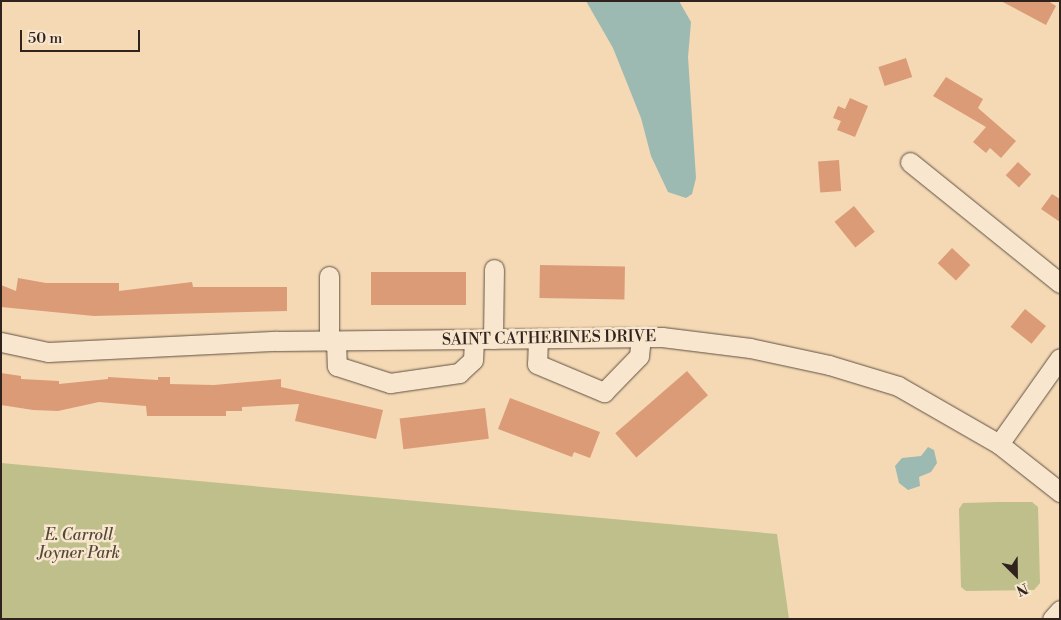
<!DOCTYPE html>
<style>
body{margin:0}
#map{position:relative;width:1061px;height:620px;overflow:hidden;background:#f4d9b4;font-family:"Libre Bodoni",serif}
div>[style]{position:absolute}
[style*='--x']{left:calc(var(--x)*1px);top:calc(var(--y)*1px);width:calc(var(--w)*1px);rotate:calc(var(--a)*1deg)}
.green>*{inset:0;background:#bebf8b}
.water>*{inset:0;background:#9cb9b2}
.building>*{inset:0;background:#dc9b77;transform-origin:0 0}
.roads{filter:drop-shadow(0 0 1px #615043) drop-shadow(0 0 1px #615043)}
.street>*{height:19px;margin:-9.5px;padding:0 9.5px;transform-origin:9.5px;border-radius:9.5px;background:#f8e6ce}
span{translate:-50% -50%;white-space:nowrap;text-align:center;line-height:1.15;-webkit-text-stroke:5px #f8e6ce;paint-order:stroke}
.street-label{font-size:16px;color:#30221d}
.park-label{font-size:16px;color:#544938;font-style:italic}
.frame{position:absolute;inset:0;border:2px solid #30221d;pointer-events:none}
.north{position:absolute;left:991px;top:550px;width:50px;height:50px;-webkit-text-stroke:4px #f8e6ce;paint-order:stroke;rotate:157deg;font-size:14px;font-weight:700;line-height:20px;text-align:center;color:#30221d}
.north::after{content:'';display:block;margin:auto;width:18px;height:22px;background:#30221d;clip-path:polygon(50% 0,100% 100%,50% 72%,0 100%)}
.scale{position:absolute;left:20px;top:30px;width:120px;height:22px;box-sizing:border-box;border:2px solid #30221d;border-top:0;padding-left:6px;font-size:15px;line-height:18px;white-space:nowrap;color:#30221d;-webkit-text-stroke:4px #f8e6ce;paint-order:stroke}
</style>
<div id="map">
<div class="green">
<i style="clip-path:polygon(1px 463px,777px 534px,789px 619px,1px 619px)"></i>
<i style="clip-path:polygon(998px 502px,1032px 502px,1038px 507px,1040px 583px,1034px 590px,966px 591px,961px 587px,959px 509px,963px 503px)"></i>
</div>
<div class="water">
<i style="clip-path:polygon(586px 1px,679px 1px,691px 22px,688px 57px,696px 178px,692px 194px,686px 198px,668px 192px,651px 156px,641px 118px,613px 48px)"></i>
<i style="clip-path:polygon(928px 447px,934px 450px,937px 463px,931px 472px,919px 477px,920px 486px,908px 490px,899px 483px,895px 466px,902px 458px,921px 456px)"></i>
</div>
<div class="building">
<i style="clip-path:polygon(1001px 1px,1048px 1px,1056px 6px,1046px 25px)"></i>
<i style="left:906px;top:58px;width:20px;height:29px;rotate:72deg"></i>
<i style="clip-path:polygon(946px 77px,983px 99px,978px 108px,1016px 141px,1001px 158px,990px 148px,986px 153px,973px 142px,986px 127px,933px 96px)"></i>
<i style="clip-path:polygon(850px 98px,868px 106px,855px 137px,837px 130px,841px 121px,833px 118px,838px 106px,845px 109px)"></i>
<i style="left:839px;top:160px;width:31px;height:21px;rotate:86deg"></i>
<i style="left:1018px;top:162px;width:18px;height:18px;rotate:43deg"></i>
<i style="clip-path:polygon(1052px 194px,1060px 199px,1060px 222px,1041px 209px)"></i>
<i style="left:854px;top:206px;width:33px;height:25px;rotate:51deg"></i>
<i style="left:952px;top:248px;width:25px;height:21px;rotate:43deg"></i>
<i style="left:540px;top:265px;width:85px;height:33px;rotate:1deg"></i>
<i style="left:371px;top:272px;width:95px;height:33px"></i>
<i style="clip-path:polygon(18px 278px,46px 283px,119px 283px,119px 291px,192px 282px,193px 287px,287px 287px,287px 311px,94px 316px,1px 307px,1px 285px,16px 291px)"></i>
<i style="left:1025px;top:309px;width:27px;height:23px;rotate:39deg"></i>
<i style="left:687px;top:371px;width:32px;height:95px;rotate:49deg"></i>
<i style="clip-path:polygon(1px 373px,21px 376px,21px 379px,59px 381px,59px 384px,108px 379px,108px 377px,158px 380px,158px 377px,170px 377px,170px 384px,214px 385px,281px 379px,281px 387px,383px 410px,376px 439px,295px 421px,299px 404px,242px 407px,242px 411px,226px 411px,226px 416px,147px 416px,146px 406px,99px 402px,58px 411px,33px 410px,1px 405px)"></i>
<i style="clip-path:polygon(510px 398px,600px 432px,590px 458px,574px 452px,572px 457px,498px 429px)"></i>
<i style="left:485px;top:408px;width:31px;height:86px;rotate:83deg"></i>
</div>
<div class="roads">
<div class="street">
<i style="--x:910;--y:162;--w:193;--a:38.9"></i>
<i style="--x:538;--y:338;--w:26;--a:92"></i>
<i style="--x:537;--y:364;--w:73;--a:22.7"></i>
<i style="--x:604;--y:392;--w:50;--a:-45.8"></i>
<i style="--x:639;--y:356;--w:19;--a:-84"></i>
<i style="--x:493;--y:339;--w:70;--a:-89.2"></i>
<i style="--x:329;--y:341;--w:65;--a:-90"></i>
<i style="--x:336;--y:341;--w:25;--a:88"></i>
<i style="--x:337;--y:366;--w:56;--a:17.8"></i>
<i style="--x:390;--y:383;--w:70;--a:-8.2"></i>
<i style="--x:459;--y:373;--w:19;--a:-43"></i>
<i style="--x:473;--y:360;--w:21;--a:-87"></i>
<i style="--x:1;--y:342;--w:48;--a:12"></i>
<i style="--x:48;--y:352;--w:229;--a:-2.8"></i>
<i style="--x:277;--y:341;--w:385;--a:-0.6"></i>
<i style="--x:662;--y:337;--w:89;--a:7.1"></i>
<i style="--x:750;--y:348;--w:81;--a:12.1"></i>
<i style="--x:829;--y:365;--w:72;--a:16.9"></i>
<i style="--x:898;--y:386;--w:116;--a:29.9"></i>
<i style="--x:999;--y:444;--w:78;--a:38.2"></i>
<i style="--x:999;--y:444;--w:105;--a:-54.7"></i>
<i style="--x:1052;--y:619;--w:12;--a:-48"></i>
</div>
</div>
<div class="street-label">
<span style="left:549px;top:338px;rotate:-1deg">SAINT CATHERINES DRIVE</span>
</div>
<div class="park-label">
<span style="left:79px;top:544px">E. Carroll<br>Joyner Park</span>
</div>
<div class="frame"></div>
<div class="north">N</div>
<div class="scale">50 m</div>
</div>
